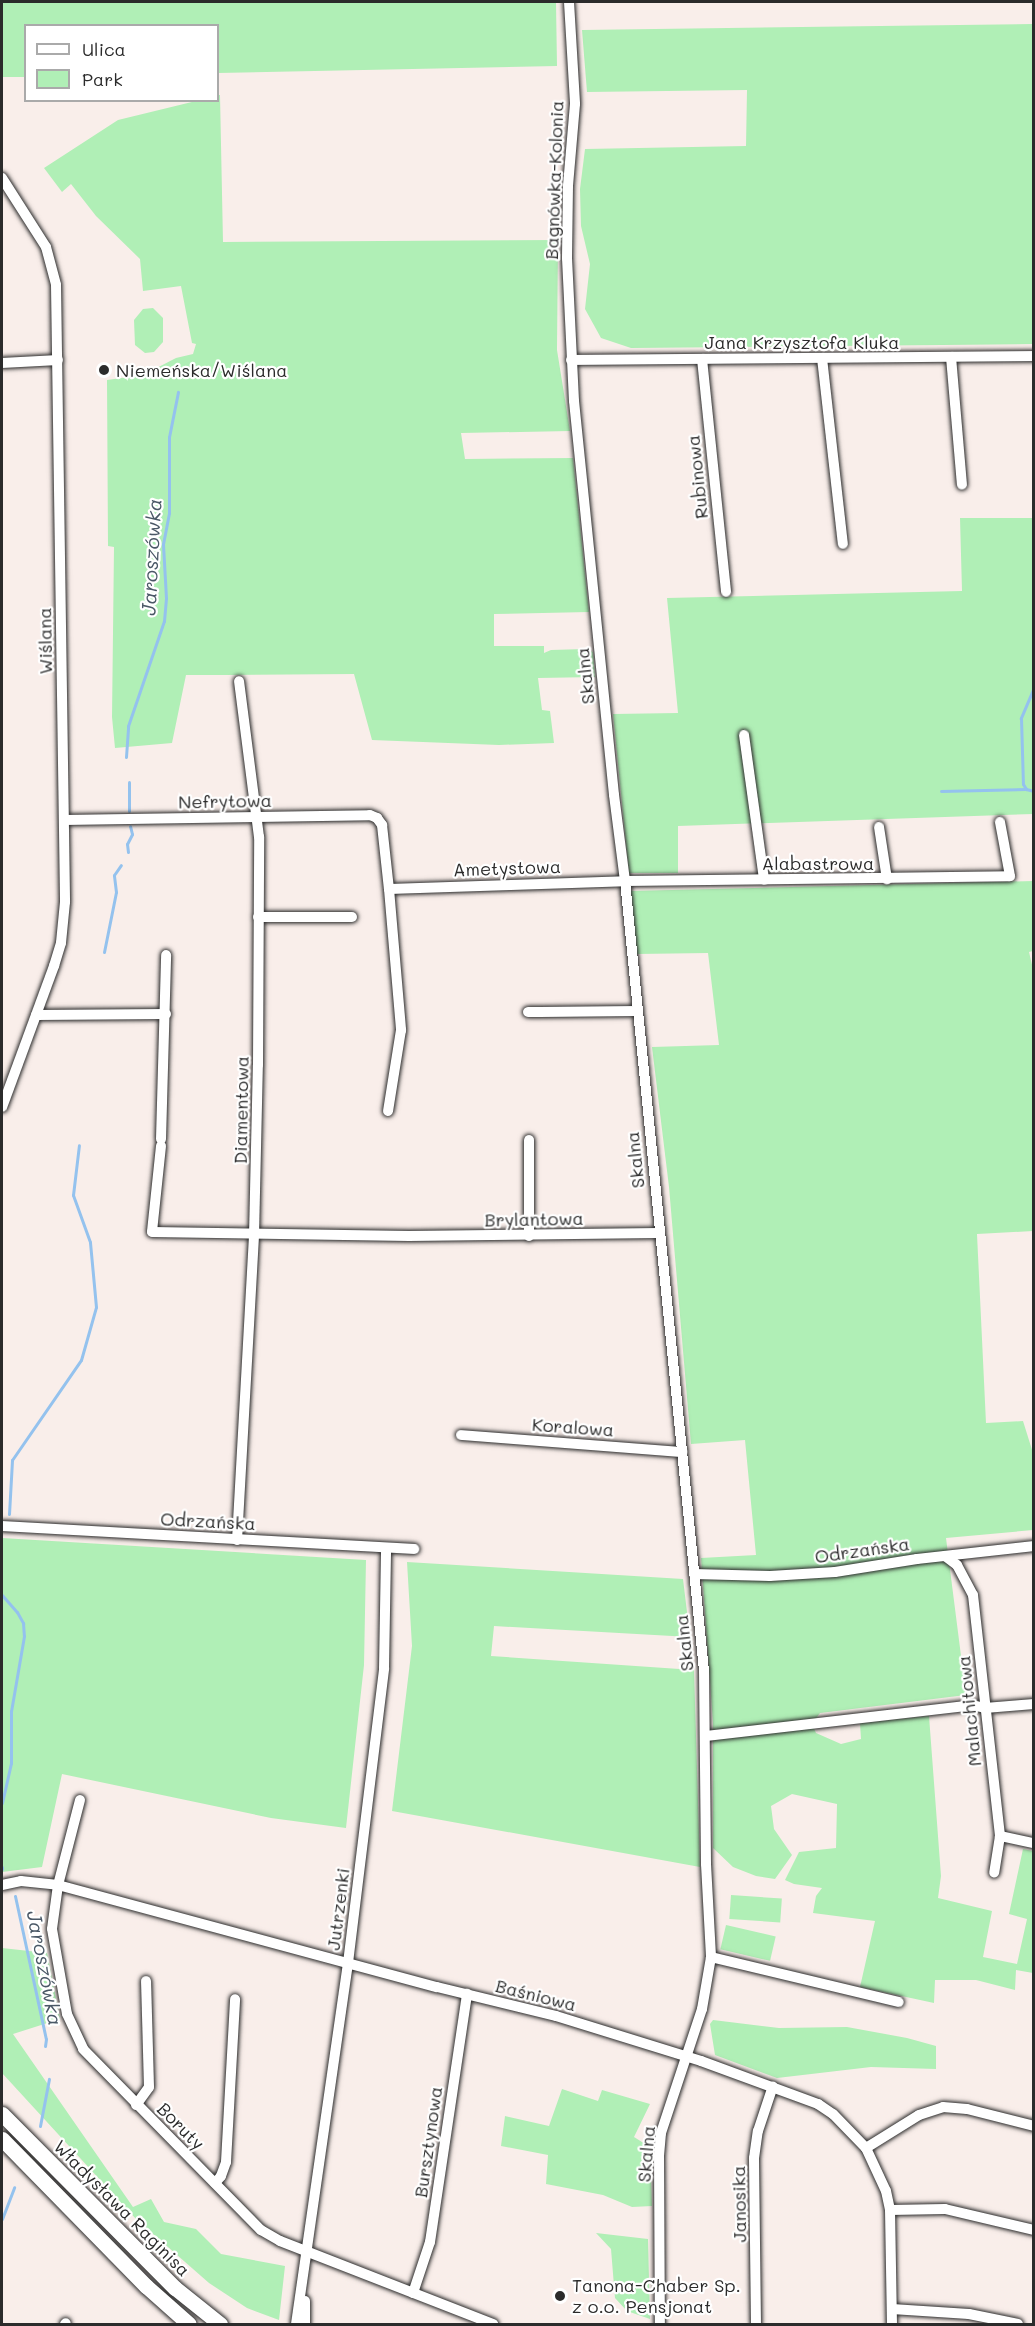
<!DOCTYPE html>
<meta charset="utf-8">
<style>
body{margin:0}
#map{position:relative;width:1035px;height:2326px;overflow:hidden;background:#f9eeea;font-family:Mali,sans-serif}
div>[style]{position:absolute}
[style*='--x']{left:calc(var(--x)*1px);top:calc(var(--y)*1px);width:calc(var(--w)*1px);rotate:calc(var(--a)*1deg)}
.green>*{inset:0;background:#b0efb6;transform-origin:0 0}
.stream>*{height:3px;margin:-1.5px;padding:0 1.5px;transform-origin:1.5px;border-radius:1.5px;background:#94c2ee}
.roads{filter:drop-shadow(0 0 2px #2b2b2b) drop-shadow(0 0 2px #2b2b2b)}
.street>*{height:10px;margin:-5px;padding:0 5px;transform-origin:5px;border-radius:5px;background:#fff}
.secondary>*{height:15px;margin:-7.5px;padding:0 7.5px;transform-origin:7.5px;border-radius:7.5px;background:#fff}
.dots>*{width:16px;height:16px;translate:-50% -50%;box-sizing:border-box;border:3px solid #fff;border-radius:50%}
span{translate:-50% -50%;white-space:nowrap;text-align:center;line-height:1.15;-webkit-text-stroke:4.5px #fff;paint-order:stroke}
.street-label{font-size:18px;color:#2b2b2b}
.poi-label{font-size:18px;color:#2b2b2b}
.left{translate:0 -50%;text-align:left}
.water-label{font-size:20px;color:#4a5866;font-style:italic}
.frame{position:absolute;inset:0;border:3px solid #2b2b2b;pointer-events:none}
.legend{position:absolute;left:24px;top:24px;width:195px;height:78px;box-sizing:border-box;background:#fff;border:2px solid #aaa;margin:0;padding:8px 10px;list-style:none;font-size:18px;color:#2b2b2b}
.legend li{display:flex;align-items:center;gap:12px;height:30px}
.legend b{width:30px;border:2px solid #aaa}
</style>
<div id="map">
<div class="green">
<i style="clip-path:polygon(2px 2px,556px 2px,557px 66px,218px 73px,218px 26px,26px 26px,25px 77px,2px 77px)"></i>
<i style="clip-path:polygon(1033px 24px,1033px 344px,631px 348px,601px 338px,585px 309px,590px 264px,581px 226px,580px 189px,585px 149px,746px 146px,747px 90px,587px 92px,582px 30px)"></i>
<i style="clip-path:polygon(218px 95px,220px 95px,223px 242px,558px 240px,557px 350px,570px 431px,461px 433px,465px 459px,573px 458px,589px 612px,494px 614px,494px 646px,544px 646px,544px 653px,551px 650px,585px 649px,593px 652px,595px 677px,538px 678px,542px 710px,550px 711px,554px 743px,499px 745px,372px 740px,354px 674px,225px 675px,186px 675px,172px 743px,115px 748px,112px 717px,114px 547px,108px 546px,107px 380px,143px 375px,176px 358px,193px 354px,196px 344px,192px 343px,181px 286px,143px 291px,140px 259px,96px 216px,71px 184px,62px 192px,44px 168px,118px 120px,196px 101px,218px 100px)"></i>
<i style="clip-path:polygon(153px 308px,163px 318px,163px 342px,154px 352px,145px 353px,135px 345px,134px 320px,143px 309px)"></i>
<i style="clip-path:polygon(960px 518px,1033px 518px,1033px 814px,678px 826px,678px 873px,629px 873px,613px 714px,678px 713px,667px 598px,962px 591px)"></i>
<i style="clip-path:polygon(1033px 881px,1033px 951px,1029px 952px,1034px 973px,1033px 1231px,977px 1234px,986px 1423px,1023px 1421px,1033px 1453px,1033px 1530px,946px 1538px,966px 1695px,820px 1713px,812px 1724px,816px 1733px,841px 1744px,861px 1739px,860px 1723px,929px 1716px,941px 1876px,938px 1898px,992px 1911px,983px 1957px,1017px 1964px,1027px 1919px,1009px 1914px,1023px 1849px,1033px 1851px,1033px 1973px,1016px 1970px,1015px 1990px,976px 1980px,935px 1980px,934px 2003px,860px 1987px,875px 1921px,813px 1913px,816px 1896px,822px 1888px,794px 1884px,785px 1880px,799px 1852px,836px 1848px,837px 1804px,792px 1794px,771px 1806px,774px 1829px,792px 1855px,775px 1879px,756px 1876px,733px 1867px,713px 1848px,713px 1723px,701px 1558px,756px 1555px,745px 1440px,691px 1444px,669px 1187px,652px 1047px,719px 1045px,708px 953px,637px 954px,631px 891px)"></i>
<i style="clip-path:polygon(2px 1538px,366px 1560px,364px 1665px,346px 1828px,271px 1818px,62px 1774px,42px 1867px,2px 1872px)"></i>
<i style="clip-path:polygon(407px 1562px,683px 1579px,690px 1637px,494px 1626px,491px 1656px,694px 1670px,700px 1867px,392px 1811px,412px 1646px)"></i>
<i style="left:731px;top:1895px;width:51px;height:24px;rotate:4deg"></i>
<i style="left:726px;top:1925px;width:51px;height:25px;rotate:13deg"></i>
<i style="clip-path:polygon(2px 1948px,47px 1953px,60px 2019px,13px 2034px,133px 2207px,151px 2199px,164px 2222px,196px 2229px,221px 2254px,285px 2266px,279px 2320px,247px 2308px,209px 2283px,136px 2219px,2px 2073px)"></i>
<i style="clip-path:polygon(713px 2020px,779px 2028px,847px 2027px,907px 2038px,936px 2046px,936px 2069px,871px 2067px,777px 2078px,715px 2055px,710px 2024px)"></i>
<i style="clip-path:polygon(562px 2089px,598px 2101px,602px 2090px,650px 2104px,634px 2137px,650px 2147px,652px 2206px,632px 2207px,603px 2195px,546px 2184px,548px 2155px,501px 2146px,505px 2116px,549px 2126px)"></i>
<i style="clip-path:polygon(596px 2233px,648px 2239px,650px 2319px,627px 2311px,615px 2298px,611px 2249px)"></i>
</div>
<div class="stream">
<i style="--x:1034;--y:687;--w:34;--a:113"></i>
<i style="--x:1021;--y:718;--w:66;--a:88.3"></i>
<i style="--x:1023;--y:784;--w:6;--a:59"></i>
<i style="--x:1026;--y:789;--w:8;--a:14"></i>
<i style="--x:126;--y:757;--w:31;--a:-86"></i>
<i style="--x:128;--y:726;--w:111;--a:-71.1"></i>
<i style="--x:164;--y:621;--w:23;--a:-85"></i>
<i style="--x:166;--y:598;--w:54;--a:-93.2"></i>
<i style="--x:163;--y:544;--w:32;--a:-79"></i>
<i style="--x:169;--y:513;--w:76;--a:-90"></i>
<i style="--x:169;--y:437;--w:46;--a:-78.7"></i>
<i style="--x:129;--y:782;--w:29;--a:90"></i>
<i style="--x:941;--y:791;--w:85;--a:-1.3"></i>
<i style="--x:128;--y:852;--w:8;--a:-97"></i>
<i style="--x:127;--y:844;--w:11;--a:-63"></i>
<i style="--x:132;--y:834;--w:8;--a:-104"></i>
<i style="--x:104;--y:952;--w:61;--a:-78.7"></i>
<i style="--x:116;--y:892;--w:17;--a:-97"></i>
<i style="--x:114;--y:875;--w:12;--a:-55"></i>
<i style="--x:9;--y:1514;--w:54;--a:-86.8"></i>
<i style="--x:12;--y:1460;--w:121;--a:-55.4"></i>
<i style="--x:81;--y:1360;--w:55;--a:-74.2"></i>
<i style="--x:96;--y:1307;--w:65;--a:-95.3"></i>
<i style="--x:90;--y:1242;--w:50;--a:-109.9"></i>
<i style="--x:73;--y:1195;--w:50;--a:-83.2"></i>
<i style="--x:2;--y:1595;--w:23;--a:49"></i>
<i style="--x:17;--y:1612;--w:13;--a:61"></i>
<i style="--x:23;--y:1623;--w:13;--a:86"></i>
<i style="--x:24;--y:1636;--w:76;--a:99.8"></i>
<i style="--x:11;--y:1711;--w:52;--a:90"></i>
<i style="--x:11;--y:1763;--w:41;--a:102.7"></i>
<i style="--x:2;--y:1867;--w:2;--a:90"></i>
<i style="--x:15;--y:1896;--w:146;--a:77.8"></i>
<i style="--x:46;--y:2039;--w:7;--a:98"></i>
<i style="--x:40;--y:2126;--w:48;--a:-79.2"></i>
<i style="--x:2;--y:2219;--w:34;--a:-69"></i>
</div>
<div class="roads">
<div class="street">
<i style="--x:569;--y:2;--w:102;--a:86.6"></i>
<i style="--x:575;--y:104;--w:82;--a:94.9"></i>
<i style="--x:568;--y:186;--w:72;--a:90.8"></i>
<i style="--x:567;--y:258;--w:143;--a:87.2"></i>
<i style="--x:574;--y:401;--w:396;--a:84.2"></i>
<i style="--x:614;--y:795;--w:87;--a:82.7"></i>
<i style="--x:625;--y:881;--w:794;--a:84.29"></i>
<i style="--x:704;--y:1671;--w:193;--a:89.4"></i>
<i style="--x:706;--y:1864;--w:93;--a:86.9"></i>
<i style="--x:711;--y:1957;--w:53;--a:99.8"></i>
<i style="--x:702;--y:2009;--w:131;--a:108.3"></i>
<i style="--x:661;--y:2133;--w:22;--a:95"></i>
<i style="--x:659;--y:2155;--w:169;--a:89.7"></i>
<i style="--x:2;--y:178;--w:82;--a:57.5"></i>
<i style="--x:46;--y:247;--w:39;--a:75"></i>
<i style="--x:56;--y:285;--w:617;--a:89.16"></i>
<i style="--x:65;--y:902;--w:41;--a:95.6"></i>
<i style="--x:61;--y:943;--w:24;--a:107"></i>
<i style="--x:54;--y:966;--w:150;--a:110.2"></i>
<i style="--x:951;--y:357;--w:128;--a:85.1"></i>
<i style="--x:822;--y:358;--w:187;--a:83.6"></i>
<i style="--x:702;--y:359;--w:234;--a:84.1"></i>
<i style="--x:571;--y:360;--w:463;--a:-0.5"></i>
<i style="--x:2;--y:363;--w:56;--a:-3.1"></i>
<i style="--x:744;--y:735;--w:146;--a:82.1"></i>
<i style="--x:64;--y:820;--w:306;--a:-0.9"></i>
<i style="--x:370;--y:815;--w:8;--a:23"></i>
<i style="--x:377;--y:818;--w:9;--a:54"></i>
<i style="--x:382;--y:825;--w:64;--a:83.8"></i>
<i style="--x:389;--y:889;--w:142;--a:85.1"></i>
<i style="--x:401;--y:1030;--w:82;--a:99.1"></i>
<i style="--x:879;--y:827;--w:53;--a:81.3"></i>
<i style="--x:389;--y:889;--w:236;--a:-1.9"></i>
<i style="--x:625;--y:881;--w:385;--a:-0.7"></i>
<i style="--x:1010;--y:876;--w:55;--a:-100.5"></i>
<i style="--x:258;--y:917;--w:94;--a:0"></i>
<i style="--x:528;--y:1012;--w:109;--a:-0.5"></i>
<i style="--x:36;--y:1015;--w:130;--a:-0.4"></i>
<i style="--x:161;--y:1139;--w:184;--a:-88.4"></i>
<i style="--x:529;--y:1140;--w:96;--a:90"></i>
<i style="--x:161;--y:1146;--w:86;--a:96"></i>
<i style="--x:152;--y:1232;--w:257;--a:0.9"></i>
<i style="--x:409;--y:1236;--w:250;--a:-0.7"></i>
<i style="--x:461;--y:1435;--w:222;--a:4.4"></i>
<i style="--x:2;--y:1526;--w:413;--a:3.2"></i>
<i style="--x:237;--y:1540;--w:304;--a:-86.8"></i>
<i style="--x:254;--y:1236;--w:171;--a:-88.7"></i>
<i style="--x:258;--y:1065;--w:228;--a:-89.7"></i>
<i style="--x:259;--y:837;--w:157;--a:-97.3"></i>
<i style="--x:945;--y:1556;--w:15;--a:37"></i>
<i style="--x:957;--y:1565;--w:34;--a:62"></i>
<i style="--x:973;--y:1595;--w:243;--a:83.6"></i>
<i style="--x:1000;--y:1836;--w:37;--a:99"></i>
<i style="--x:694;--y:1574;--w:76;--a:1.5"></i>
<i style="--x:770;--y:1576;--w:65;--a:-3.5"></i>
<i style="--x:835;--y:1572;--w:83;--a:-9"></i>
<i style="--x:917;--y:1559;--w:118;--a:-6.3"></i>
<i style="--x:706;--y:1736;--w:268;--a:-6.6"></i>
<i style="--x:972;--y:1705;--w:13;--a:13"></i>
<i style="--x:985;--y:1708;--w:49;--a:-4.7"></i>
<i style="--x:80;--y:1800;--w:88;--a:104.5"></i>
<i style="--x:58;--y:1885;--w:44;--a:97.8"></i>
<i style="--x:52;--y:1929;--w:86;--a:80"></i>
<i style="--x:67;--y:2014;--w:38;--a:65"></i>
<i style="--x:83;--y:2049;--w:254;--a:45.5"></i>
<i style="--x:261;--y:2230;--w:22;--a:30"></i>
<i style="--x:280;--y:2241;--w:229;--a:21.3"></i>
<i style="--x:1000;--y:1836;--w:35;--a:12"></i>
<i style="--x:2;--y:1885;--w:19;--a:-12"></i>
<i style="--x:21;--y:1881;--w:37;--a:6"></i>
<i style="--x:58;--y:1885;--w:392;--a:15.1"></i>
<i style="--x:437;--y:1987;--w:122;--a:13.7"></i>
<i style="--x:556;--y:2016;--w:152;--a:17.2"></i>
<i style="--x:701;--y:2061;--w:125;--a:20.2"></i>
<i style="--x:818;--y:2104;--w:18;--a:34"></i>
<i style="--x:833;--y:2114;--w:47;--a:45.9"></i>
<i style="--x:866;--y:2148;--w:47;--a:65.1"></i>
<i style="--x:886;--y:2191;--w:19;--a:78"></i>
<i style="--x:890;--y:2210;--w:114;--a:89"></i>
<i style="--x:711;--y:1957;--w:193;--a:13.5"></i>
<i style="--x:136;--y:2105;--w:22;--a:-54"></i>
<i style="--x:149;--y:2087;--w:106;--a:-91.6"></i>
<i style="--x:866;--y:2148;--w:62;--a:-31.9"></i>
<i style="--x:919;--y:2115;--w:25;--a:-18"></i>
<i style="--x:943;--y:2107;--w:24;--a:5"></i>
<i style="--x:967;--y:2109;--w:69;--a:14.2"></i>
<i style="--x:215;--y:2183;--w:9;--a:-49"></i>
<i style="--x:221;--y:2176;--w:15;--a:-70"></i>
<i style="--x:226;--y:2162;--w:163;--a:-86.8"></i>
<i style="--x:890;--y:2210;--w:55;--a:-1"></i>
<i style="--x:945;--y:2209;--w:91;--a:13.3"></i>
<i style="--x:413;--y:2293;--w:54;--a:-71.6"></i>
<i style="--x:430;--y:2242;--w:251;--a:-81.5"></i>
<i style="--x:305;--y:2301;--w:23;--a:90"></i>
<i style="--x:892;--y:2309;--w:77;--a:3.7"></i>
<i style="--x:969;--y:2314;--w:50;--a:11.5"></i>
<i style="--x:65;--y:2324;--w:1;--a:-45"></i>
<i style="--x:296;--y:2324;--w:365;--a:-81.8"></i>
<i style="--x:348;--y:1963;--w:297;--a:-83"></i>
<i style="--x:384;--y:1668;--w:120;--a:-89"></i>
<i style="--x:756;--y:2324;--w:166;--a:-90.7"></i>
<i style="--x:754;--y:2158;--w:27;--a:-82"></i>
<i style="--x:758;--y:2131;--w:47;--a:-71.6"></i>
</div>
<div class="secondary">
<i style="--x:2;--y:2114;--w:245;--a:45.2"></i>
<i style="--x:175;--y:2288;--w:58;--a:38.7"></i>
<i style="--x:2;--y:2139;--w:206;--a:45.6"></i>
<i style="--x:146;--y:2286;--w:57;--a:41.5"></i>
</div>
</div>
<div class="dots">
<i style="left:104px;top:370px;background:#2b2b2b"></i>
<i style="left:560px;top:2296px;background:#2b2b2b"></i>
</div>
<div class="street-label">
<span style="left:554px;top:180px;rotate:-88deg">Bagnówka-Kolonia</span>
<span style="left:802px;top:342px">Jana Krzysztofa Kluka</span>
<span style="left:697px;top:477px;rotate:-96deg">Rubinowa</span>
<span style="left:45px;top:641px;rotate:-91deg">Wiślana</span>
<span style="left:585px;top:676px;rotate:-96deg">Skalna</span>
<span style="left:225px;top:801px;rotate:-1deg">Nefrytowa</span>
<span style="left:818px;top:863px">Alabastrowa</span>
<span style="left:507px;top:868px;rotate:-2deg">Ametystowa</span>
<span style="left:241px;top:1110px;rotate:-89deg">Diamentowa</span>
<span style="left:635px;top:1160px;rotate:-96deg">Skalna</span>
<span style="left:534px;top:1219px;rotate:-1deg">Brylantowa</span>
<span style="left:573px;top:1427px;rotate:4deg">Koralowa</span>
<span style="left:208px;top:1521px;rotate:3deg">Odrzańska</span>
<span style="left:862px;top:1550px;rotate:-8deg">Odrzańska</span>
<span style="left:684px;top:1643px;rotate:-96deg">Skalna</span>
<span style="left:969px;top:1711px;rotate:-96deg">Malachitowa</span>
<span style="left:338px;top:1909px;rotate:-83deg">Jutrzenki</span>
<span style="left:536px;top:1995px;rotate:14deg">Baśniowa</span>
<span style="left:181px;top:2126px;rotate:45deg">Boruty</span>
<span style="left:428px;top:2142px;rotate:-82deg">Bursztynowa</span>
<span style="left:646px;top:2154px;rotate:-85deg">Skalna</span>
<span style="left:739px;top:2204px;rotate:-91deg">Janosika</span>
<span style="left:122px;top:2208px;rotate:45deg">Władysława Raginisa</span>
</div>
<div class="poi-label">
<span class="left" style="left:116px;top:370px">Niemeńska/Wiślana</span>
<span class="left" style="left:572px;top:2296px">Tanona-Chaber Sp.<br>z o.o. Pensjonat</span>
</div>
<div class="water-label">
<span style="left:151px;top:557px;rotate:-87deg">Jaroszówka</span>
<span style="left:45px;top:1968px;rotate:79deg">Jaroszówka</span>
</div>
<div class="frame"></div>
<ul class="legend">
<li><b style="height:8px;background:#fff"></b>Ulica</li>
<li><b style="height:16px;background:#b0efb6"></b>Park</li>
</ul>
</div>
